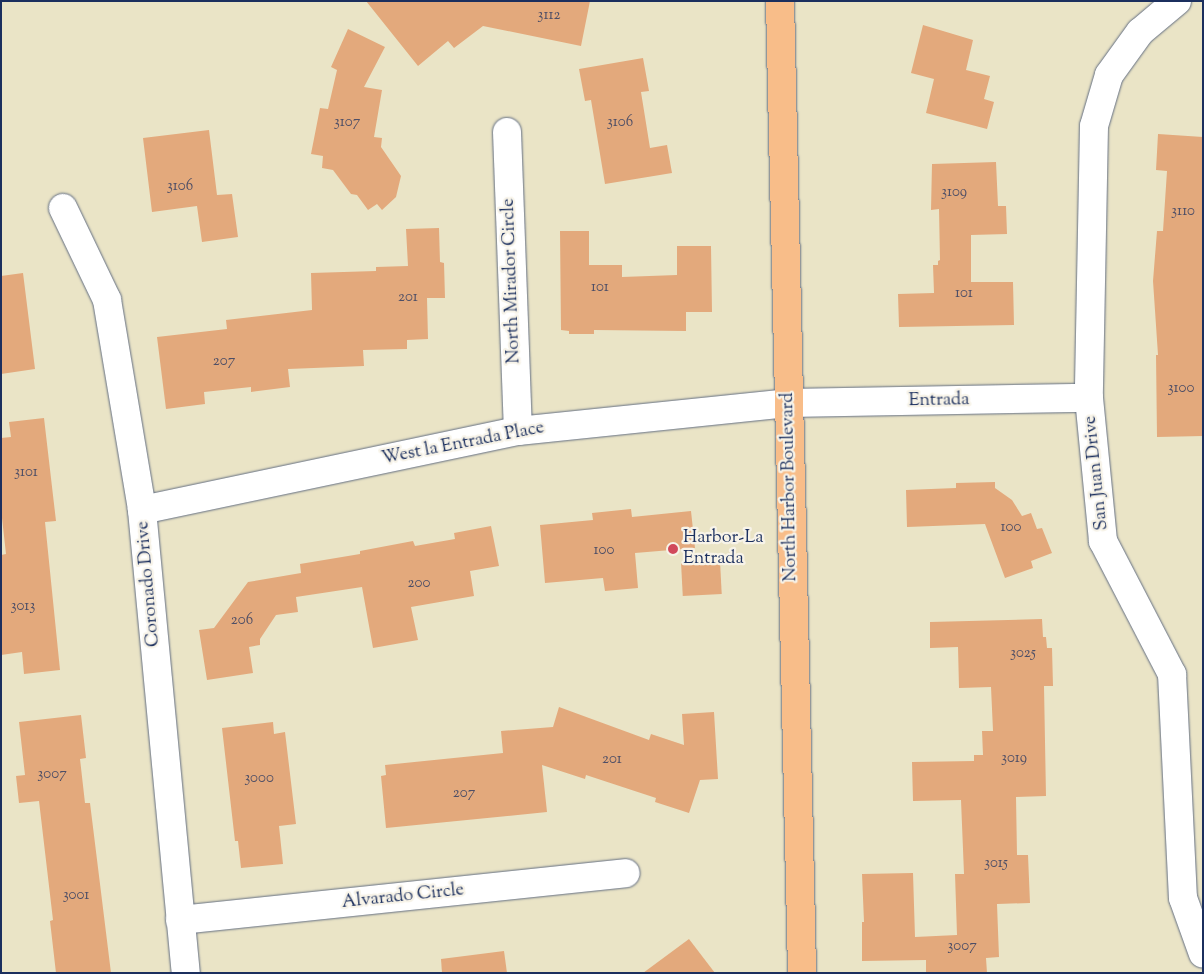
<!DOCTYPE html>
<style>
body{margin:0}
#map{position:relative;width:1204px;height:974px;overflow:hidden;background:#eae4c6;font-family:"Sorts Mill Goudy",serif}
div>[style]{position:absolute}
[style*='--x']{left:calc(var(--x)*1px);top:calc(var(--y)*1px);width:calc(var(--w)*1px);rotate:calc(var(--a)*1deg)}
.building>*{inset:0;background:#e3a97c;transform-origin:0 0}
.roads{filter:drop-shadow(0 0 1px #636e82) drop-shadow(0 0 1px #636e82)}
.minor>*{height:28px;margin:-14px;padding:0 14px;transform-origin:14px;border-radius:14px;background:#fff}
.major>*{height:28px;margin:-14px;padding:0 14px;transform-origin:14px;border-radius:14px;background:#f8bd89}
.dots>*{width:14px;height:14px;translate:-50% -50%;box-sizing:border-box;border:2px solid #f7f3e8;border-radius:50%}
span{translate:-50% -50%;white-space:nowrap;text-align:center;line-height:1.15;-webkit-text-stroke:4.5px #f7f3e8;paint-order:stroke}
.number-label{font-size:15px;color:#4d4e66}
.number-label span{-webkit-text-stroke-width:0}
.street-label{font-size:18px;color:#1b2f5e}
.poi-label{font-size:18px;color:#1b2f5e}
.left{translate:0 -50%;text-align:left}
.frame{position:absolute;inset:0;border:2px solid #1b2f5e;pointer-events:none}
</style>
<div id="map">
<div class="building">
<i style="clip-path:polygon(366px 1px,590px 1px,581px 46px,483px 26px,454px 48px,448px 41px,418px 66px)"></i>
<i style="clip-path:polygon(923px 25px,973px 40px,966px 70px,990px 76px,984px 99px,994px 102px,987px 129px,926px 113px,934px 79px,911px 73px)"></i>
<i style="clip-path:polygon(348px 29px,385px 47px,364px 87px,382px 90px,374px 137px,382px 138px,381px 147px,401px 176px,396px 197px,382px 210px,377px 204px,368px 210px,357px 195px,351px 194px,333px 170px,322px 168px,323px 156px,311px 154px,320px 108px,328px 109px,337px 70px,331px 67px)"></i>
<i style="clip-path:polygon(643px 58px,649px 91px,641px 92px,650px 148px,667px 145px,672px 173px,605px 184px,591px 100px,585px 101px,579px 69px)"></i>
<i style="clip-path:polygon(209px 130px,217px 195px,232px 194px,238px 237px,202px 242px,197px 206px,152px 212px,143px 138px)"></i>
<i style="clip-path:polygon(1158px 134px,1203px 137px,1203px 436px,1157px 437px,1156px 355px,1158px 355px,1153px 281px,1157px 231px,1163px 231px,1167px 171px,1156px 170px)"></i>
<i style="clip-path:polygon(996px 162px,998px 206px,1006px 206px,1007px 234px,971px 235px,971px 282px,1013px 282px,1014px 325px,899px 327px,898px 294px,934px 293px,933px 265px,938px 265px,938px 261px,940px 260px,939px 209px,931px 210px,932px 164px)"></i>
<i style="clip-path:polygon(439px 228px,440px 262px,444px 263px,445px 298px,427px 298px,428px 339px,407px 340px,407px 349px,363px 350px,364px 366px,288px 369px,290px 387px,251px 392px,251px 387px,204px 392px,205px 404px,166px 409px,157px 337px,227px 329px,226px 320px,312px 310px,311px 273px,376px 271px,376px 267px,408px 266px,406px 229px)"></i>
<i style="clip-path:polygon(560px 231px,589px 231px,589px 265px,622px 265px,622px 277px,677px 275px,677px 246px,711px 246px,712px 312px,686px 312px,686px 331px,594px 330px,594px 334px,569px 334px,569px 331px,561px 330px)"></i>
<i style="clip-path:polygon(23px 273px,35px 369px,1px 374px,1px 276px)"></i>
<i style="clip-path:polygon(44px 418px,56px 521px,45px 522px,60px 670px,24px 674px,22px 652px,1px 655px,1px 555px,6px 554px,1px 509px,1px 438px,11px 437px,9px 422px)"></i>
<i style="clip-path:polygon(995px 482px,995px 488px,1012px 500px,1022px 516px,1031px 513px,1037px 529px,1042px 528px,1052px 553px,1031px 561px,1033px 568px,1005px 578px,985px 524px,907px 527px,906px 490px,956px 488px,956px 483px)"></i>
<i style="clip-path:polygon(631px 509px,632px 517px,691px 511px,695px 548px,635px 553px,638px 588px,605px 591px,603px 578px,545px 583px,540px 525px,593px 520px,592px 513px)"></i>
<i style="clip-path:polygon(491px 526px,499px 566px,470px 571px,474px 596px,411px 607px,418px 640px,373px 648px,362px 587px,296px 597px,298px 612px,276px 615px,260px 639px,260px 645px,249px 647px,253px 673px,207px 680px,199px 630px,214px 628px,248px 582px,301px 573px,300px 564px,360px 554px,360px 551px,413px 541px,415px 546px,455px 539px,454px 533px)"></i>
<i style="left:720px;top:561px;width:33px;height:39px;rotate:87deg"></i>
<i style="clip-path:polygon(1042px 619px,1043px 637px,1046px 637px,1047px 648px,1052px 648px,1053px 686px,1044px 686px,1046px 796px,1016px 797px,1017px 855px,1028px 855px,1030px 903px,997px 904px,999px 957px,986px 958px,987px 973px,926px 973px,926px 960px,862px 961px,862px 922px,864px 922px,862px 874px,913px 873px,915px 937px,957px 935px,955px 874px,964px 874px,961px 800px,913px 801px,912px 762px,974px 761px,974px 755px,983px 755px,982px 731px,993px 731px,991px 687px,959px 688px,958px 647px,930px 648px,930px 622px)"></i>
<i style="clip-path:polygon(559px 707px,649px 740px,651px 734px,684px 745px,682px 714px,714px 712px,718px 779px,700px 780px,689px 813px,655px 802px,656px 798px,586px 775px,585px 779px,542px 765px,547px 812px,386px 828px,381px 776px,386px 775px,385px 765px,503px 753px,501px 731px,553px 727px)"></i>
<i style="clip-path:polygon(81px 715px,86px 758px,80px 759px,85px 803px,90px 803px,111px 973px,56px 973px,50px 921px,53px 920px,39px 801px,19px 803px,16px 776px,25px 775px,19px 722px)"></i>
<i style="clip-path:polygon(273px 722px,274px 734px,285px 732px,296px 824px,279px 826px,283px 864px,241px 868px,238px 841px,235px 841px,222px 728px)"></i>
<i style="clip-path:polygon(689px 939px,715px 973px,643px 973px)"></i>
<i style="clip-path:polygon(504px 951px,507px 973px,442px 973px,441px 959px)"></i>
</div>
<div class="roads">
<div class="minor">
<i style="--x:1177;--y:1;--w:48;--a:140"></i>
<i style="--x:1140;--y:32;--w:53;--a:125.8"></i>
<i style="--x:1109;--y:75;--w:53;--a:106.4"></i>
<i style="--x:1094;--y:126;--w:272;--a:91.1"></i>
<i style="--x:1089;--y:398;--w:144;--a:84.4"></i>
<i style="--x:1103;--y:541;--w:150;--a:62.6"></i>
<i style="--x:1172;--y:674;--w:224;--a:87.2"></i>
<i style="--x:1183;--y:898;--w:59;--a:70.3"></i>
<i style="--x:507;--y:132;--w:299;--a:87.9"></i>
<i style="--x:63;--y:208;--w:102;--a:64.4"></i>
<i style="--x:107;--y:300;--w:213;--a:80.5"></i>
<i style="--x:142;--y:510;--w:465;--a:84.6"></i>
<i style="--x:142;--y:510;--w:384;--a:-11.9"></i>
<i style="--x:518;--y:431;--w:271;--a:-5.9"></i>
<i style="--x:788;--y:403;--w:301;--a:-1"></i>
<i style="--x:180;--y:920;--w:448;--a:-6"></i>
</div>
<div class="major">
<i style="--x:780;--y:1;--w:972;--a:88.7"></i>
</div>
</div>
<div class="dots">
<i style="left:673px;top:549px;background:#d1495b"></i>
</div>
<div class="number-label">
<span style="left:549px;top:16px">3112</span>
<span style="left:347px;top:123px">3107</span>
<span style="left:620px;top:123px">3106</span>
<span style="left:180px;top:187px">3106</span>
<span style="left:954px;top:193px">3109</span>
<span style="left:1183px;top:212px">3110</span>
<span style="left:600px;top:288px">101</span>
<span style="left:964px;top:294px">101</span>
<span style="left:408px;top:298px">201</span>
<span style="left:224px;top:362px">207</span>
<span style="left:1181px;top:389px">3100</span>
<span style="left:26px;top:473px">3101</span>
<span style="left:1011px;top:528px">100</span>
<span style="left:604px;top:551px">100</span>
<span style="left:419px;top:584px">200</span>
<span style="left:23px;top:607px">3013</span>
<span style="left:242px;top:621px">206</span>
<span style="left:1023px;top:654px">3025</span>
<span style="left:1014px;top:759px">3019</span>
<span style="left:612px;top:760px">201</span>
<span style="left:52px;top:775px">3007</span>
<span style="left:259px;top:779px">3000</span>
<span style="left:464px;top:794px">207</span>
<span style="left:996px;top:864px">3015</span>
<span style="left:76px;top:896px">3001</span>
<span style="left:962px;top:947px">3007</span>
</div>
<div class="street-label">
<span style="left:512px;top:281px;rotate:-92deg">North Mirador Circle</span>
<span style="left:939px;top:401px;rotate:-1deg">Entrada</span>
<span style="left:463px;top:444px;rotate:-11deg">West la Entrada Place</span>
<span style="left:1097px;top:473px;rotate:-96deg">San Juan Drive</span>
<span style="left:790px;top:487px;rotate:-91deg">North Harbor Boulevard</span>
<span style="left:149px;top:584px;rotate:-95deg">Coronado Drive</span>
<span style="left:403px;top:897px;rotate:-6deg">Alvarado Circle</span>
</div>
<div class="poi-label">
<span class="left" style="left:683px;top:549px">Harbor-La<br>Entrada</span>
</div>
<div class="frame"></div>
</div>
